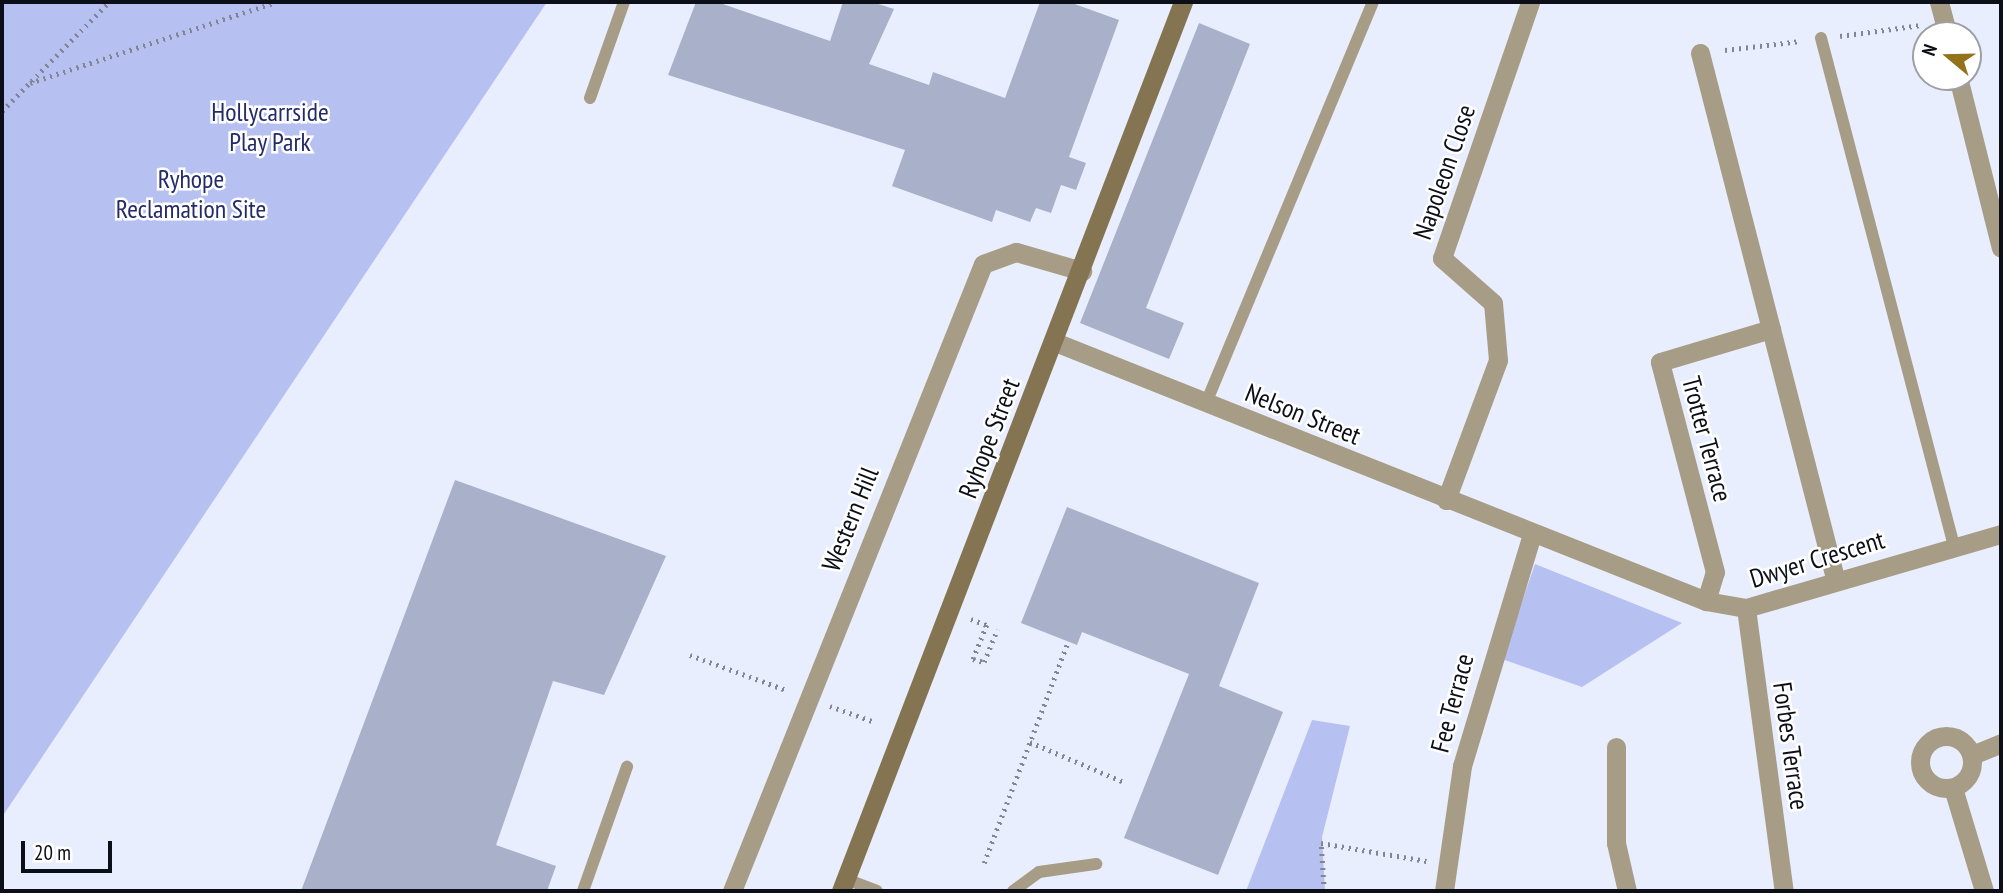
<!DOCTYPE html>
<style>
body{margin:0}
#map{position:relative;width:2003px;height:893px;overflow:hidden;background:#e9eefe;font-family:"PT Sans Narrow",sans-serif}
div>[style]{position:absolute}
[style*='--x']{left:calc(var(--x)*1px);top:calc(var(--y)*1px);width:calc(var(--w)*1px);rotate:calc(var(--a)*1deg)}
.green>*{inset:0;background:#b6c1f1}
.building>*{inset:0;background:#a9b0c9}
.path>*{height:4.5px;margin-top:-2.25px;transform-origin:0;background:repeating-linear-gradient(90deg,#828592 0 2px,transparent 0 7px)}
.service>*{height:12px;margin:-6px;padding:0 6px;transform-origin:6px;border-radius:6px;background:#a79c85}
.minor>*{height:19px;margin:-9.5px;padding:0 9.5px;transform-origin:9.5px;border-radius:9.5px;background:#a79c85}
.minor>.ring{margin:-9.5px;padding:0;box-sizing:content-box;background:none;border:19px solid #a79c85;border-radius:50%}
.tertiary>*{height:19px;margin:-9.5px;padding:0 9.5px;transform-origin:9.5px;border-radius:9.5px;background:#a79c85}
.secondary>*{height:19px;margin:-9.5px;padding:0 9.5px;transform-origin:9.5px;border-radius:9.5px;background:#847452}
span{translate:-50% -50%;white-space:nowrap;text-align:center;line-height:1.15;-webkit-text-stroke:5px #fff;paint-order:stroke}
.park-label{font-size:26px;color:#252b69}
.street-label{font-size:26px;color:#0d0f18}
.frame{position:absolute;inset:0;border:4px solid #0d0f18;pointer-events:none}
.north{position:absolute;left:1912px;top:21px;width:70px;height:70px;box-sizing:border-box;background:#fff;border:2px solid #9e9fa3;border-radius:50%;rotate:289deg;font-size:19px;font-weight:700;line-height:28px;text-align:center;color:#0d0f18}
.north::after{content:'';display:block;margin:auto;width:24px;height:32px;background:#947219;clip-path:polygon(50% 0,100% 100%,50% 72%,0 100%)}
.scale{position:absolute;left:21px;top:841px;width:91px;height:32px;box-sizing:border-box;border:4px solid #0d0f18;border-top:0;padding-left:9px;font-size:21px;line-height:24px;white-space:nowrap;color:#0d0f18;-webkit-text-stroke:5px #fff;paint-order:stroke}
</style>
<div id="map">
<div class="green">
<i style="clip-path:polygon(2px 2px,547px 2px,2px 817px)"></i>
<i style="clip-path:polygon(1535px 564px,1682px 623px,1582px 687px,1502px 659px)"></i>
<i style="clip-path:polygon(1312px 720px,1350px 726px,1322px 837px,1325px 891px,1246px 891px)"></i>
</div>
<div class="building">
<i style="clip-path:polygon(696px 2px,717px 2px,830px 41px,843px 2px,872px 2px,894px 9px,869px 64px,929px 85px,933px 72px,1005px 98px,1040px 2px,1069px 2px,1119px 20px,1069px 157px,1086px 163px,1076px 190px,1061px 185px,1051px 213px,1036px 208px,1030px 222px,996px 210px,992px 222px,892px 186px,905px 150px,668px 75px)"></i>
<i style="clip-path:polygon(1199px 23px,1250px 44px,1146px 308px,1184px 323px,1169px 359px,1080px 323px)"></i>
<i style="clip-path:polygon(455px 480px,666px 556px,604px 695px,553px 681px,496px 845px,556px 866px,547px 891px,301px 891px)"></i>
<i style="clip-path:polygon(1067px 507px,1259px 583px,1219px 686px,1283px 712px,1218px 875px,1124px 838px,1189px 674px,1082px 632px,1077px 645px,1021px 623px)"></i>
</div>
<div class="path">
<i style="--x:1840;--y:36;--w:82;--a:-7.7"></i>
<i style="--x:1725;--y:50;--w:76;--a:-6.8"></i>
<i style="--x:30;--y:83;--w:259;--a:-18.2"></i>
<i style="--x:2;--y:111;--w:153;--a:-45.5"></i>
<i style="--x:971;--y:619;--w:17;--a:21"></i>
<i style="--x:987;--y:625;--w:37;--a:112"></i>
<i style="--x:973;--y:659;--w:11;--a:15"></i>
<i style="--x:984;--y:662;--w:35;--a:-68"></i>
<i style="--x:690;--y:655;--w:102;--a:20"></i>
<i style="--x:830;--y:706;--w:45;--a:19.7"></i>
<i style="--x:1030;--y:742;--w:102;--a:23.1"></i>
<i style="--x:984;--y:863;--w:236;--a:-69.2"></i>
<i style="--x:1324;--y:891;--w:48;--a:-93.6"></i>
<i style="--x:1321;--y:843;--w:107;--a:9.7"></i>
</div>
<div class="service">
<i style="--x:1821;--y:38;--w:525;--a:75.33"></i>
<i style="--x:590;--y:98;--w:102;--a:-70.5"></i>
<i style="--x:1206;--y:403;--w:434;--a:-67.4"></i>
<i style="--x:846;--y:879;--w:33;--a:21"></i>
<i style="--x:583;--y:891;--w:132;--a:-70.5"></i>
<i style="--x:1013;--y:891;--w:32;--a:-36"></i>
<i style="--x:1039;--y:872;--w:58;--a:-8"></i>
</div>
<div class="minor">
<i style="--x:1700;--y:53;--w:542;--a:75.58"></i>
<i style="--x:1055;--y:342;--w:701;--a:21.7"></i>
<i style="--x:1706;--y:601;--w:41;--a:9.9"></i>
<i style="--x:1746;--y:608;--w:266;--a:-16.2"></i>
<i style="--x:1446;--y:500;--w:149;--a:-69.6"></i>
<i style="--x:1498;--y:360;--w:57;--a:-95"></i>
<i style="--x:1493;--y:303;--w:68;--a:-138.6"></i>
<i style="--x:1442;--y:258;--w:271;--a:-71"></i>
<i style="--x:1706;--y:601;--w:30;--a:-73"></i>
<i style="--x:1715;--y:572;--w:217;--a:-104.7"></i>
<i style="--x:1660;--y:362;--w:116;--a:-16.6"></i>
<i style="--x:1746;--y:608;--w:286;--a:82.4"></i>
<i class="ring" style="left:1920px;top:736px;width:33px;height:33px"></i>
<i style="--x:1616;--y:747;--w:96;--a:90"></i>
<i style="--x:1616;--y:843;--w:49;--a:77.1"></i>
<i style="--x:1972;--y:755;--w:31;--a:-22"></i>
<i style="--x:1953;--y:788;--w:108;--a:73.2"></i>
<i style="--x:732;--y:891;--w:675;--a:-68.18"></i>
<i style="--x:983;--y:264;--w:35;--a:-20"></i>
<i style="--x:1016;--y:252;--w:69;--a:16.1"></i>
<i style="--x:1444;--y:891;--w:126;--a:-81.8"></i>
<i style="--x:1462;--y:766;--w:242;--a:-73.2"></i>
</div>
<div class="tertiary">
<i style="--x:1939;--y:2;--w:34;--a:75"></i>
<i style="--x:1958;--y:77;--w:176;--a:75.9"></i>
</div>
<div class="secondary">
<i style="--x:841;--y:891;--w:953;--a:-68.96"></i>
</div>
<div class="park-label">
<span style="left:270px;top:127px">Hollycarrside<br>Play Park</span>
<span style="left:191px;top:194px">Ryhope<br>Reclamation Site</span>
</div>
<div class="street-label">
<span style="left:1444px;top:172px;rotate:-71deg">Napoleon Close</span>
<span style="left:1303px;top:414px;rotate:22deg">Nelson Street</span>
<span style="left:989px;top:438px;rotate:-69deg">Ryhope Street</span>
<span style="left:1707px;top:439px;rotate:75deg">Trotter Terrace</span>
<span style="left:850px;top:519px;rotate:-68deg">Western Hill</span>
<span style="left:1817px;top:559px;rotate:-17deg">Dwyer Crescent</span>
<span style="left:1452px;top:703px;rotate:-75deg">Fee Terrace</span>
<span style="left:1791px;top:746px;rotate:82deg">Forbes Terrace</span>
</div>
<div class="frame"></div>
<div class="north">N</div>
<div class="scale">20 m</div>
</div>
